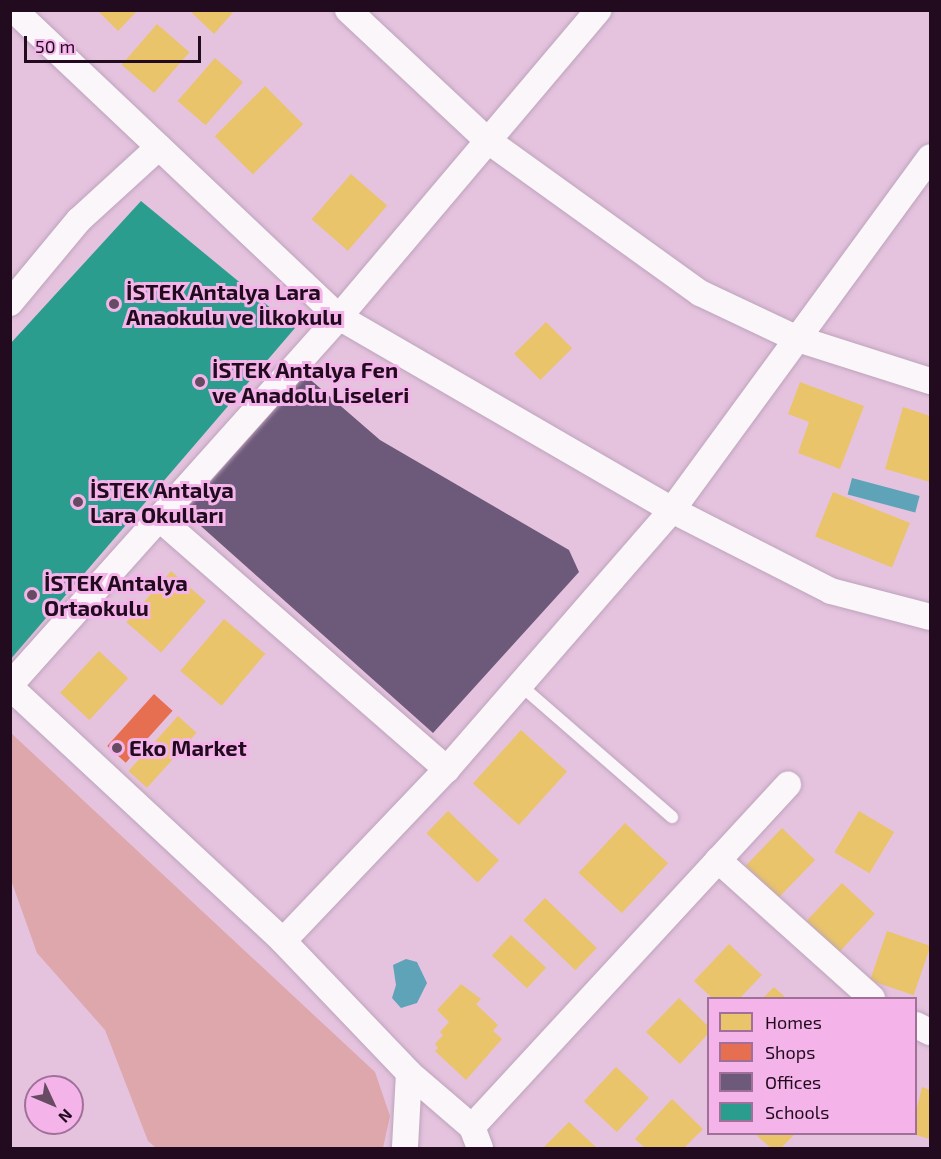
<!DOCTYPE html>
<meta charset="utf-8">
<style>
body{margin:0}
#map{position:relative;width:941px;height:1159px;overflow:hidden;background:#e5c3df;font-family:"Exo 2",sans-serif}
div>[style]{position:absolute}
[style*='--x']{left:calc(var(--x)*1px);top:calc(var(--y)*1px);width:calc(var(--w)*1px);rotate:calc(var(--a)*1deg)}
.green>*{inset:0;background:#dea7ab}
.water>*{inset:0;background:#5ea3b8;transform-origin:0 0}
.homes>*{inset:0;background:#e9c46a;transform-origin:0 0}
.shops>*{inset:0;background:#e76f51;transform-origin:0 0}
.offices>*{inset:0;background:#6d597a}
.schools>*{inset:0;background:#2a9d8f}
.roads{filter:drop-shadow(0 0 2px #bda3ba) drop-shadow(0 0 2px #bda3ba)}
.service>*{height:12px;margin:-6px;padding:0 6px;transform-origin:6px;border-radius:6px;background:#fbf6fa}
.minor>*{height:26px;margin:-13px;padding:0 13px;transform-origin:13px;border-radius:13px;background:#fbf6fa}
.dots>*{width:16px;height:16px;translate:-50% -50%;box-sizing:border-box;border:3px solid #f4b4e9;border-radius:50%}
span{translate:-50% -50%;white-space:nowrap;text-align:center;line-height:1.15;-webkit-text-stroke:6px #f4b4e9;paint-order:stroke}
.poi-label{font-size:22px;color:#220b1f;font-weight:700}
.left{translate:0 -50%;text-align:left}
.frame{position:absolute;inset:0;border:12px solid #220b1f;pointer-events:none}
.legend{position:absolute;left:707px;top:997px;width:210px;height:138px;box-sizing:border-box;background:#f4b4e9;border:2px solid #a07098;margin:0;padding:8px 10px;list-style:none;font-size:18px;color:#220b1f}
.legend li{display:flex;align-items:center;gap:12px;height:30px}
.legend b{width:30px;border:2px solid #a07098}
.north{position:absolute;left:24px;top:1075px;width:60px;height:60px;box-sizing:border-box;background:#f4b4e9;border:2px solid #a07098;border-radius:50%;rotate:134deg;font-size:16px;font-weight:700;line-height:24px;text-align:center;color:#220b1f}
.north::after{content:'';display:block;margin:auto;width:21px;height:27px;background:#664b62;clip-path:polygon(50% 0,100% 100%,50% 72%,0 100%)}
.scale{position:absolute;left:24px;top:36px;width:177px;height:27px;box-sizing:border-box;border:3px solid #220b1f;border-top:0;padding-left:8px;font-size:18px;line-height:21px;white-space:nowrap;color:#220b1f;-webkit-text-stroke:4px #f4b4e9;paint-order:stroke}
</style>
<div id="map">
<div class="green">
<i style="clip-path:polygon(11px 733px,375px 1072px,390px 1116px,383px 1148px,156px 1148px,148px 1141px,105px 1030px,37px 953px,11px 880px)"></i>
</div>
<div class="water">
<i style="left:852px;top:478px;width:70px;height:17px;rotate:15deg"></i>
<i style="clip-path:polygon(406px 959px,417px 962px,427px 983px,417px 1003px,401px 1008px,392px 998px,396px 985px,393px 965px)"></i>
</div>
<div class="homes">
<i style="clip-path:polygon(97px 10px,138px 10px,118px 31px)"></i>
<i style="clip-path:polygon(189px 10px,235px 10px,214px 34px)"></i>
<i style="left:157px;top:24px;width:43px;height:54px;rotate:41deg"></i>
<i style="left:215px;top:58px;width:37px;height:57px;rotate:41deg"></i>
<i style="left:265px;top:86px;width:54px;height:71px;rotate:45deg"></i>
<i style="left:351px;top:174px;width:48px;height:60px;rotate:41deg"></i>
<i style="left:546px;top:322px;width:37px;height:45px;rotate:45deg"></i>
<i style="clip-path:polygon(800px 382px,864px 406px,840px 469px,798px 453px,809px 422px,788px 414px)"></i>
<i style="clip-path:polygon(903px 407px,930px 416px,930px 482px,885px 469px)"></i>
<i style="clip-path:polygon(319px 409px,383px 462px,375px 471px,389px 482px,357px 521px,279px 457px)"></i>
<i style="left:258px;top:481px;width:101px;height:59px;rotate:39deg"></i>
<i style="left:833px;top:492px;width:83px;height:48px;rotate:22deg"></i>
<i style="left:447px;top:496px;width:37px;height:70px;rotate:41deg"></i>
<i style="left:499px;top:527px;width:30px;height:80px;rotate:41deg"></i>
<i style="left:543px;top:548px;width:35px;height:86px;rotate:43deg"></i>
<i style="left:171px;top:571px;width:46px;height:68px;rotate:41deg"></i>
<i style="left:376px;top:571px;width:40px;height:72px;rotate:42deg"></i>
<i style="left:425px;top:599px;width:31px;height:69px;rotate:42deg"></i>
<i style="left:224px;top:619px;width:54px;height:68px;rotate:40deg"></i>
<i style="left:99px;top:651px;width:40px;height:57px;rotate:43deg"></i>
<i style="left:178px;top:716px;width:25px;height:74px;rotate:42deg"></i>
<i style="left:521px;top:730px;width:62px;height:72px;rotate:42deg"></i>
<i style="left:448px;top:811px;width:71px;height:31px;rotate:44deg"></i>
<i style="left:859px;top:811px;width:41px;height:48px;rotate:31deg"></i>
<i style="left:625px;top:823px;width:59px;height:68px;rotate:43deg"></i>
<i style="left:782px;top:828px;width:46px;height:52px;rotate:44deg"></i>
<i style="left:842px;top:883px;width:45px;height:52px;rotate:43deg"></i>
<i style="left:545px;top:898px;width:72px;height:31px;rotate:44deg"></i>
<i style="left:887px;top:931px;width:46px;height:52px;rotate:19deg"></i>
<i style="left:511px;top:935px;width:48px;height:28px;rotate:43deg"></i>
<i style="clip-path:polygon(729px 944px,762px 975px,740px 998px,712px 998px,694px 981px)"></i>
<i style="clip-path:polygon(461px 984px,481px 999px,476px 1004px,498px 1025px,493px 1031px,502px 1039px,466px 1080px,435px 1051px,438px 1048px,435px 1044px,443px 1035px,440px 1032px,449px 1022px,437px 1010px)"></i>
<i style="clip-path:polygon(774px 987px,786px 998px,763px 998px)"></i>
<i style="clip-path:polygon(679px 998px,708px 1026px,708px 1034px,680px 1064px,646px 1032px)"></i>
<i style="left:616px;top:1067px;width:45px;height:47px;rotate:43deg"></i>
<i style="clip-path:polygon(922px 1087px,930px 1090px,930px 1139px,916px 1135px,916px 1112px)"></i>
<i style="clip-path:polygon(672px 1099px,703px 1129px,684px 1148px,645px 1148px,635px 1139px)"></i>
<i style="clip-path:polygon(569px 1122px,597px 1148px,543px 1148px)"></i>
<i style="clip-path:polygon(755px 1134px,795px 1134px,781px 1148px,771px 1148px)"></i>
</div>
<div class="shops">
<i style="left:154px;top:694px;width:25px;height:70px;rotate:42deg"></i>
</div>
<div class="offices">
<i style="clip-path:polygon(305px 375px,380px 440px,569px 550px,579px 572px,433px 733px,184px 511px)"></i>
</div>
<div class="schools">
<i style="clip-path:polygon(141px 201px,295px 328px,10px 660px,10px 344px)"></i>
</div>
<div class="roads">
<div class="service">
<i style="--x:519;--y:684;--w:203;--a:41"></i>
</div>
<div class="minor">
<i style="--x:14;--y:10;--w:447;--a:43.4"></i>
<i style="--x:339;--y:317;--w:385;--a:30.1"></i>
<i style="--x:672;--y:510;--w:178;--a:27"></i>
<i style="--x:831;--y:591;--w:102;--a:14.7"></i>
<i style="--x:348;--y:10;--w:190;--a:43.1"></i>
<i style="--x:487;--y:140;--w:262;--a:35.7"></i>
<i style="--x:700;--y:293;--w:105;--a:25.3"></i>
<i style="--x:795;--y:338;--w:142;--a:17.7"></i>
<i style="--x:10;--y:303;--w:108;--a:-50.3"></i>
<i style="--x:79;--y:220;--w:108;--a:-42.4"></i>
<i style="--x:160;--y:519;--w:381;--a:41.1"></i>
<i style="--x:10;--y:685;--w:494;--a:-48.2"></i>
<i style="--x:339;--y:317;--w:402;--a:-49.8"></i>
<i style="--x:10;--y:687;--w:373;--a:42.9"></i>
<i style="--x:283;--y:941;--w:182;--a:46.3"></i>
<i style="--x:409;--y:1073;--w:75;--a:93.1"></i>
<i style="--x:718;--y:860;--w:207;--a:41.9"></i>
<i style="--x:283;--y:941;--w:238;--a:-46.4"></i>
<i style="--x:447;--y:769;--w:343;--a:-49"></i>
<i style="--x:672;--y:510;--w:437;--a:-53.8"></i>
<i style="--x:916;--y:1025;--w:16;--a:27"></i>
<i style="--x:409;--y:1073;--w:83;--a:40.6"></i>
<i style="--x:472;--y:1127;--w:22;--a:69"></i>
<i style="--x:472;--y:1127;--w:466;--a:-47.3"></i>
</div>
</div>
<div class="dots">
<i style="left:114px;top:304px;background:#664b62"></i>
<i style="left:200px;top:382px;background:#664b62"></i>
<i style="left:78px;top:502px;background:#664b62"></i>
<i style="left:32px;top:595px;background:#664b62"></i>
<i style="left:117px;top:748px;background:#664b62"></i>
</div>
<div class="poi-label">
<span class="left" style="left:126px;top:304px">İSTEK Antalya Lara<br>Anaokulu ve İlkokulu</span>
<span class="left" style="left:212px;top:382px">İSTEK Antalya Fen<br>ve Anadolu Liseleri</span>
<span class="left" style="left:90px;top:502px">İSTEK Antalya<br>Lara Okulları</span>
<span class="left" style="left:44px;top:595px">İSTEK Antalya<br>Ortaokulu</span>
<span class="left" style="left:129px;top:748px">Eko Market</span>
</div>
<div class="frame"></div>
<ul class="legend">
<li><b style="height:16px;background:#e9c46a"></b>Homes</li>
<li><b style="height:16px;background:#e76f51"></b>Shops</li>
<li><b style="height:16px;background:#6d597a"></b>Offices</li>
<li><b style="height:16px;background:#2a9d8f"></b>Schools</li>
</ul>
<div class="north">N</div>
<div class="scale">50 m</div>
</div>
